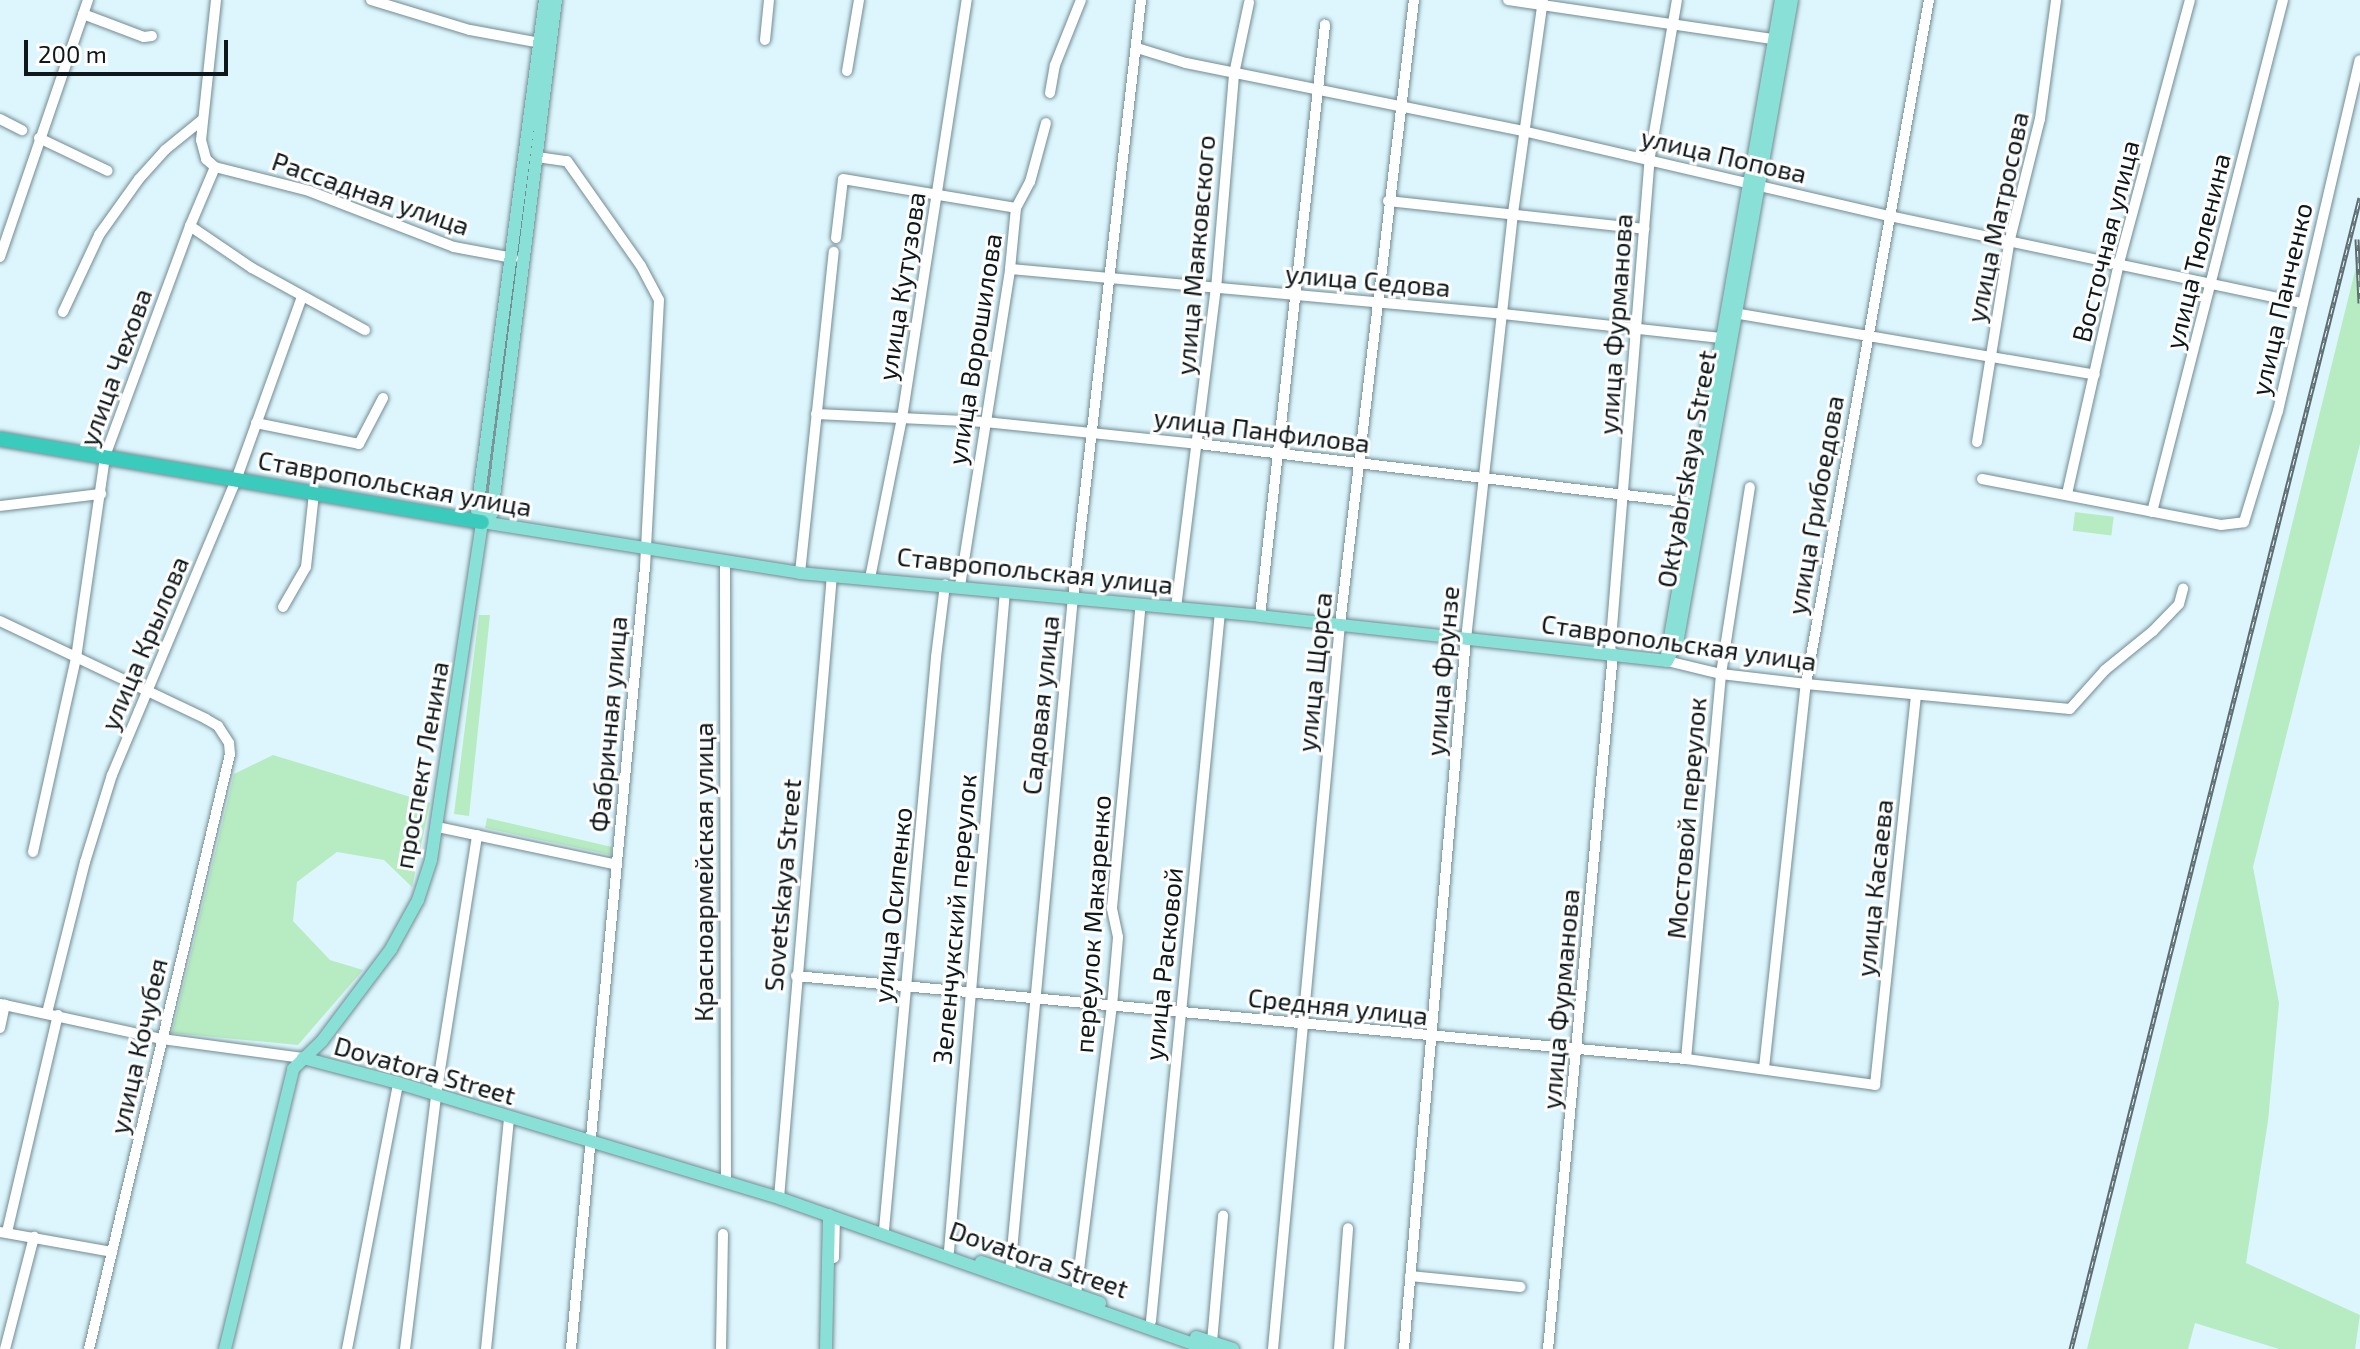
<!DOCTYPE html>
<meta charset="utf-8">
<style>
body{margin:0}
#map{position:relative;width:2360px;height:1349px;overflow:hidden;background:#ddf6fe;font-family:"Exo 2",sans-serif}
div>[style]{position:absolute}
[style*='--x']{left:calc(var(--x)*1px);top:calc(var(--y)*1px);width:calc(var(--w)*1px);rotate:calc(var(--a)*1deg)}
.green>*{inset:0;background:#b7ecc2;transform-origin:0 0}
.roads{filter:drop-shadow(0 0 2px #738b92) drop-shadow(0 0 2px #738b92)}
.minor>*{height:10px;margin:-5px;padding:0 5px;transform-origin:5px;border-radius:5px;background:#fff}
.major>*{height:12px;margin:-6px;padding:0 6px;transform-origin:6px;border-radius:6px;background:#89e0d7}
.highway>*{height:14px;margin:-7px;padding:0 7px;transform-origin:7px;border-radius:7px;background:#3bcbbc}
.rail>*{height:5px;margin-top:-2.5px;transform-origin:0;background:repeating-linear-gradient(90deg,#fefefe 0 6px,#5e6d72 0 12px);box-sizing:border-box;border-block:2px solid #5e6d72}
span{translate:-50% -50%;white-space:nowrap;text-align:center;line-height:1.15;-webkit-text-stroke:6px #fefefe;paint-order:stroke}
.street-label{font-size:26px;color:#0e171a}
.scale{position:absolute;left:24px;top:40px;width:204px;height:36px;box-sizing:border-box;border:4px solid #0e171a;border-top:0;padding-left:10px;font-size:24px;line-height:28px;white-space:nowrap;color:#0e171a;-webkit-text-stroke:6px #fefefe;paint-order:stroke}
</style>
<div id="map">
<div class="green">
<i style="clip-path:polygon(2360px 251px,2360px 444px,2253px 867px,2279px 1003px,2268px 1121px,2246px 1263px,2360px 1315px,2355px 1349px,2279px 1349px,2195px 1323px,2188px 1349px,2087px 1349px)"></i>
<i style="left:2075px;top:512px;width:39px;height:19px;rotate:7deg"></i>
<i style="clip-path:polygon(479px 615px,490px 615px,469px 816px,454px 814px)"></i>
<i style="clip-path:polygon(273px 755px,430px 803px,412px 887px,384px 860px,337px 852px,297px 882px,293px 921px,330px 960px,363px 970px,298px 1045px,172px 1033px,234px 774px)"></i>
<i style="clip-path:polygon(487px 818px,612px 847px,611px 855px,485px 828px)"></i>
</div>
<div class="roads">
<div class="minor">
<i style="--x:216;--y:0;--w:141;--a:96.1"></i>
<i style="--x:201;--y:140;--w:20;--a:75"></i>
<i style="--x:206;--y:159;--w:12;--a:42"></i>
<i style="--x:215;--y:167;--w:97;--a:14.3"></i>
<i style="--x:309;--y:191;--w:155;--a:21.1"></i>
<i style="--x:454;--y:247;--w:60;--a:10.6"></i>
<i style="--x:371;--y:0;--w:103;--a:16.9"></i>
<i style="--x:470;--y:30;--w:71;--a:10.5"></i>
<i style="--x:1508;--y:0;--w:274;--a:8.4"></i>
<i style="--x:83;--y:14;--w:65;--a:20.7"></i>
<i style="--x:144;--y:37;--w:8;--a:-7"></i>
<i style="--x:765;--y:40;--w:40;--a:-84.3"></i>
<i style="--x:1137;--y:48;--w:51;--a:17"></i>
<i style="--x:1186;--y:63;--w:344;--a:11.4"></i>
<i style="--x:1523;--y:131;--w:376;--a:13.1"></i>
<i style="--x:1889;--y:216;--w:421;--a:11.9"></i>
<i style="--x:847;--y:71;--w:72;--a:-80.4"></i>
<i style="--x:1050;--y:93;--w:28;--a:-80"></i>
<i style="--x:1055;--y:65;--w:70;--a:-68.2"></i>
<i style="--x:0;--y:119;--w:25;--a:27"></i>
<i style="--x:39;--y:138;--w:76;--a:25.6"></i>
<i style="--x:537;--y:157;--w:30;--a:8"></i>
<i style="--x:567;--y:161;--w:128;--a:54.8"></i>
<i style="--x:641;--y:266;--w:38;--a:62"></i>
<i style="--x:659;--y:300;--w:267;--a:93"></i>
<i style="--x:645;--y:567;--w:785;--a:95.41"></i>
<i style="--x:1388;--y:201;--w:258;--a:6.2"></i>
<i style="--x:190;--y:226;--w:75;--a:34.1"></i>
<i style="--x:252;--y:268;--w:129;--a:28.8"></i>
<i style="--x:836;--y:238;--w:59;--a:-83.2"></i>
<i style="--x:843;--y:179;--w:175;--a:9.5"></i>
<i style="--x:0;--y:257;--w:272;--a:-71.1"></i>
<i style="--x:1010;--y:269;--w:495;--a:5.2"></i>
<i style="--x:1503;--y:314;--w:219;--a:6.3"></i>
<i style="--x:63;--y:312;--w:85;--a:-64.9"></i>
<i style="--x:99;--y:235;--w:69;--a:-54.5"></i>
<i style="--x:139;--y:179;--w:39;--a:-48"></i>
<i style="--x:165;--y:150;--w:49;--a:-39.2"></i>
<i style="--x:1728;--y:312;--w:372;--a:9.7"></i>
<i style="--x:816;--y:414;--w:169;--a:2.7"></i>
<i style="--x:985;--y:422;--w:215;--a:5.9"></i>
<i style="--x:1199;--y:444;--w:506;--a:6.82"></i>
<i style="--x:256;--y:423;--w:105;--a:11.5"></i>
<i style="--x:359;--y:444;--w:52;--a:-62.4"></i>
<i style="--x:1977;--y:442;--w:206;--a:-80.8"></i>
<i style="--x:2010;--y:239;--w:124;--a:-76"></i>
<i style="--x:2040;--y:119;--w:120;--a:-82.3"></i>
<i style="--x:1982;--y:479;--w:243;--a:10.9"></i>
<i style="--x:2221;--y:525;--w:23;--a:-7"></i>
<i style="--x:2244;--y:522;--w:116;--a:-73"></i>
<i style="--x:2278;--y:411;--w:360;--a:-76.9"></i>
<i style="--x:2067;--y:494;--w:237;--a:-77.3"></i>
<i style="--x:2119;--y:263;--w:272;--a:-74.9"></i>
<i style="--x:0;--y:506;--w:102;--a:-6.8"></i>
<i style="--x:2152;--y:512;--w:528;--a:-75.65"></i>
<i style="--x:725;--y:563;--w:618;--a:89.91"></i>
<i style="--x:800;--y:573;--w:323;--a:-84"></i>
<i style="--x:870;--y:578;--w:163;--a:-78.7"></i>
<i style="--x:902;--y:418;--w:423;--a:-81.2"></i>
<i style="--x:960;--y:586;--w:321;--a:-81"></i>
<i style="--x:1010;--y:269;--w:61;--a:-84.4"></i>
<i style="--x:1016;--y:208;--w:30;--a:-62"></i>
<i style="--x:1030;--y:182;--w:61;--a:-74.8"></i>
<i style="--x:283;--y:607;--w:46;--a:-60.1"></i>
<i style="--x:306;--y:567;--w:74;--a:-83.8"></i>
<i style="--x:1176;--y:608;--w:321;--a:-82.9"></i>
<i style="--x:1216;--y:289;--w:216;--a:-85.2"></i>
<i style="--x:1234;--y:74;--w:73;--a:-78.1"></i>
<i style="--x:1260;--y:616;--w:595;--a:-83.72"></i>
<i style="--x:0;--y:621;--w:228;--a:25.4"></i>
<i style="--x:206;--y:719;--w:14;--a:30"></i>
<i style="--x:218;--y:726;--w:20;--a:57"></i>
<i style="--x:229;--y:743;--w:11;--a:85"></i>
<i style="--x:230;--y:754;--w:611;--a:103.33"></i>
<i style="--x:1610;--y:652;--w:492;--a:-85.4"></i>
<i style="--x:1649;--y:162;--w:164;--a:-80.2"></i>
<i style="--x:1667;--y:661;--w:56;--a:13.5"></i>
<i style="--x:1721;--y:674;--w:86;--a:6.7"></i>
<i style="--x:1806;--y:684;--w:265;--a:5.4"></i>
<i style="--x:2070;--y:709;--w:52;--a:-48.1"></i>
<i style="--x:2105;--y:670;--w:62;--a:-39.1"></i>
<i style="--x:2153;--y:631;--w:37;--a:-46"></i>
<i style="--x:2179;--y:604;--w:16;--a:-75"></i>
<i style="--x:437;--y:827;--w:184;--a:11.9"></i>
<i style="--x:33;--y:852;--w:199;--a:-77.5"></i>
<i style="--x:76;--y:658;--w:204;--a:-81.8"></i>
<i style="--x:105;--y:456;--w:245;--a:-69.7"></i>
<i style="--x:190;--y:226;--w:64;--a:-67"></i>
<i style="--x:796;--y:976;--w:894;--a:5.33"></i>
<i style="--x:1686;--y:1059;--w:191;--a:7.8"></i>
<i style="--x:1875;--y:1085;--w:392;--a:-84"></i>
<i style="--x:0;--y:1004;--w:166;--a:12.2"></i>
<i style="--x:162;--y:1039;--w:142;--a:7.7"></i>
<i style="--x:47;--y:1013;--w:156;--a:-75.9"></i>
<i style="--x:85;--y:862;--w:91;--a:-72.8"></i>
<i style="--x:112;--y:775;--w:320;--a:-67.2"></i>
<i style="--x:236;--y:480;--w:195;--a:-70.2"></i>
<i style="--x:0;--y:1028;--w:24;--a:-78"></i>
<i style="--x:1686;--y:1059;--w:387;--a:-84.8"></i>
<i style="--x:1721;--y:674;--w:189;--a:-81.2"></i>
<i style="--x:1764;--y:1068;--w:386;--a:-83.8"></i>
<i style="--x:1806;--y:684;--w:695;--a:-79.81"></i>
<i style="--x:779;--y:1198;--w:625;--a:-85.14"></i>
<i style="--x:884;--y:1230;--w:575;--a:-84.81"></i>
<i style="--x:936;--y:657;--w:73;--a:-82.9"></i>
<i style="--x:0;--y:1232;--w:114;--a:10.1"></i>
<i style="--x:7;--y:1232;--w:223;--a:-76.8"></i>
<i style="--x:949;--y:1251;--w:662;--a:-85.15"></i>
<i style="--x:834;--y:1258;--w:40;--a:-88.6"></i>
<i style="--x:1010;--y:1272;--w:678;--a:-84.67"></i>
<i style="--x:1073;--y:597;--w:601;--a:-83.5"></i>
<i style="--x:1410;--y:1276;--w:111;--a:5.7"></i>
<i style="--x:1076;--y:1294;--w:290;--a:-82.9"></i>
<i style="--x:1112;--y:1006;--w:69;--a:-85"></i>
<i style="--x:1118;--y:937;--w:30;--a:-102"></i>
<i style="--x:1112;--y:908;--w:305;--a:-84.6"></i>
<i style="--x:1151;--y:1321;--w:712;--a:-84.44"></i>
<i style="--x:1212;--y:1342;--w:127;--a:-85"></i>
<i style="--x:5;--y:1349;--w:116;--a:-75.5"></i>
<i style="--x:347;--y:1349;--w:271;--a:-79.1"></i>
<i style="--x:405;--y:1349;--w:256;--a:-83"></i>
<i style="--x:436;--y:1095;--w:263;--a:-81"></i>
<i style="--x:486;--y:1349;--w:233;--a:-84.3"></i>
<i style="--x:721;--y:1349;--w:115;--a:-89"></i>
<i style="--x:1273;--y:1349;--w:728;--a:-84.72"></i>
<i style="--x:1340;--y:624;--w:628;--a:-83.24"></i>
<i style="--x:1339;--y:1349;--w:121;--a:-85.7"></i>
<i style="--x:1404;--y:1349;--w:713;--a:-85.01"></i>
<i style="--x:1466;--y:639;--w:429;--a:-83.7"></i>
<i style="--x:1513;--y:213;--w:215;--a:-82"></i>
<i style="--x:1548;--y:1349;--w:699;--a:-84.66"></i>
</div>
<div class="major">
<i style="--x:482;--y:522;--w:322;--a:9.1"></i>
<i style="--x:800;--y:573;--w:462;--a:5.3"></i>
<i style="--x:1260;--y:616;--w:409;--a:6.3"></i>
<i style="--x:482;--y:522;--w:13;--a:-42"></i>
<i style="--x:492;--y:513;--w:517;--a:-82.89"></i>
<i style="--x:1667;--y:654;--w:664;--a:-80.11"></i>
<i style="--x:1667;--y:661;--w:25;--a:-64"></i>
<i style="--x:1678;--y:638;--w:648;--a:-79.87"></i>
<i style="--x:303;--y:1058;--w:98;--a:14.7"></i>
<i style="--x:398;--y:1083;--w:398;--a:16.8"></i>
<i style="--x:779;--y:1198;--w:454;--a:19.4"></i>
<i style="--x:981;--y:1262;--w:126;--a:19"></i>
<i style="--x:1196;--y:1337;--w:39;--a:18"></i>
<i style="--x:225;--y:1349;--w:288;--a:-76.3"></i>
<i style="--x:293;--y:1069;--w:40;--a:-44"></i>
<i style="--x:322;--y:1041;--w:115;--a:-53.1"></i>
<i style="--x:391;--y:949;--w:56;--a:-61.1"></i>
<i style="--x:418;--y:900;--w:42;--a:-72"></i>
<i style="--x:431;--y:860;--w:342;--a:-81.4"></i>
<i style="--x:482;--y:522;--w:13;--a:-113"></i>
<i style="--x:477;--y:510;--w:515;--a:-82.41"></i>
<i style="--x:826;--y:1349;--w:134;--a:-88.7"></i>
</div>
<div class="highway">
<i style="--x:0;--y:439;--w:489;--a:9.8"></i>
</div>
</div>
<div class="rail">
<i style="--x:2357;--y:239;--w:64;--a:87.3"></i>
<i style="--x:2071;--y:1349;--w:1187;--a:-75.91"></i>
</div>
<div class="street-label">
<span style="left:1724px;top:155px;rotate:13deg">улица Попова</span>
<span style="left:371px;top:193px;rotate:19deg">Рассадная улица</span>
<span style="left:1997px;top:217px;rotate:-78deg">улица Матросова</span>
<span style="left:2105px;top:241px;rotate:-76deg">Восточная улица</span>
<span style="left:2197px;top:251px;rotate:-76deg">улица Тюленина</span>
<span style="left:1195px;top:255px;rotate:-85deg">улица Маяковского</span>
<span style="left:1368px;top:280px;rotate:5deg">улица Седова</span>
<span style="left:901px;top:286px;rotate:-81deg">улица Кутузова</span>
<span style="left:2281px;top:299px;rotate:-77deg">улица Панченко</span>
<span style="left:1615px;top:324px;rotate:-86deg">улица Фурманова</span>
<span style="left:974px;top:349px;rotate:-81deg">улица Ворошилова</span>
<span style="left:115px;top:367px;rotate:-70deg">улица Чехова</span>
<span style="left:1262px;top:430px;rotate:7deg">улица Панфилова</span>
<span style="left:1686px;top:469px;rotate:-80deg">Oktyabrskaya Street</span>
<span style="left:395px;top:483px;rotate:10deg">Ставропольская улица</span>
<span style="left:1815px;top:505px;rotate:-80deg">улица Грибоедова</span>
<span style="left:1035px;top:570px;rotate:6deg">Ставропольская улица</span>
<span style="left:1679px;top:642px;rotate:8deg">Ставропольская улица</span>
<span style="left:144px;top:643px;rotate:-67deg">улица Крылова</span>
<span style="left:1442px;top:671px;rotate:-85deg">улица Фрунзе</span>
<span style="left:1314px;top:672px;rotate:-84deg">улица Щорса</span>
<span style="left:1040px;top:705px;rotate:-84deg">Садовая улица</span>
<span style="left:608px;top:724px;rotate:-85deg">Фабричная улица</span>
<span style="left:421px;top:765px;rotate:-80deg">проспект Ленина</span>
<span style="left:1686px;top:818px;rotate:-85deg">Мостовой переулок</span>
<span style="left:703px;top:872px;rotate:-90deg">Красноармейская улица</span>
<span style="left:782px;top:885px;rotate:-85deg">Sovetskaya Street</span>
<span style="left:1874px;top:888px;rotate:-84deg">улица Касаева</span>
<span style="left:892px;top:905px;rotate:-84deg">улица Осипенко</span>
<span style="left:954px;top:919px;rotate:-85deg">Зеленчукский переулок</span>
<span style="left:1092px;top:924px;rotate:-86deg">переулок Макаренко</span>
<span style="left:1163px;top:964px;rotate:-84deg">улица Расковой</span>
<span style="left:1560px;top:999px;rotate:-85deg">улица Фурманова</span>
<span style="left:1338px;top:1006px;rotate:6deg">Средняя улица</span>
<span style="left:138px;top:1046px;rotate:-77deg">улица Кочубея</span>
<span style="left:425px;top:1070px;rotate:16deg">Dovatora Street</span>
<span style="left:1039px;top:1259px;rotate:19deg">Dovatora Street</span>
</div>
<div class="scale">200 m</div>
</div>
